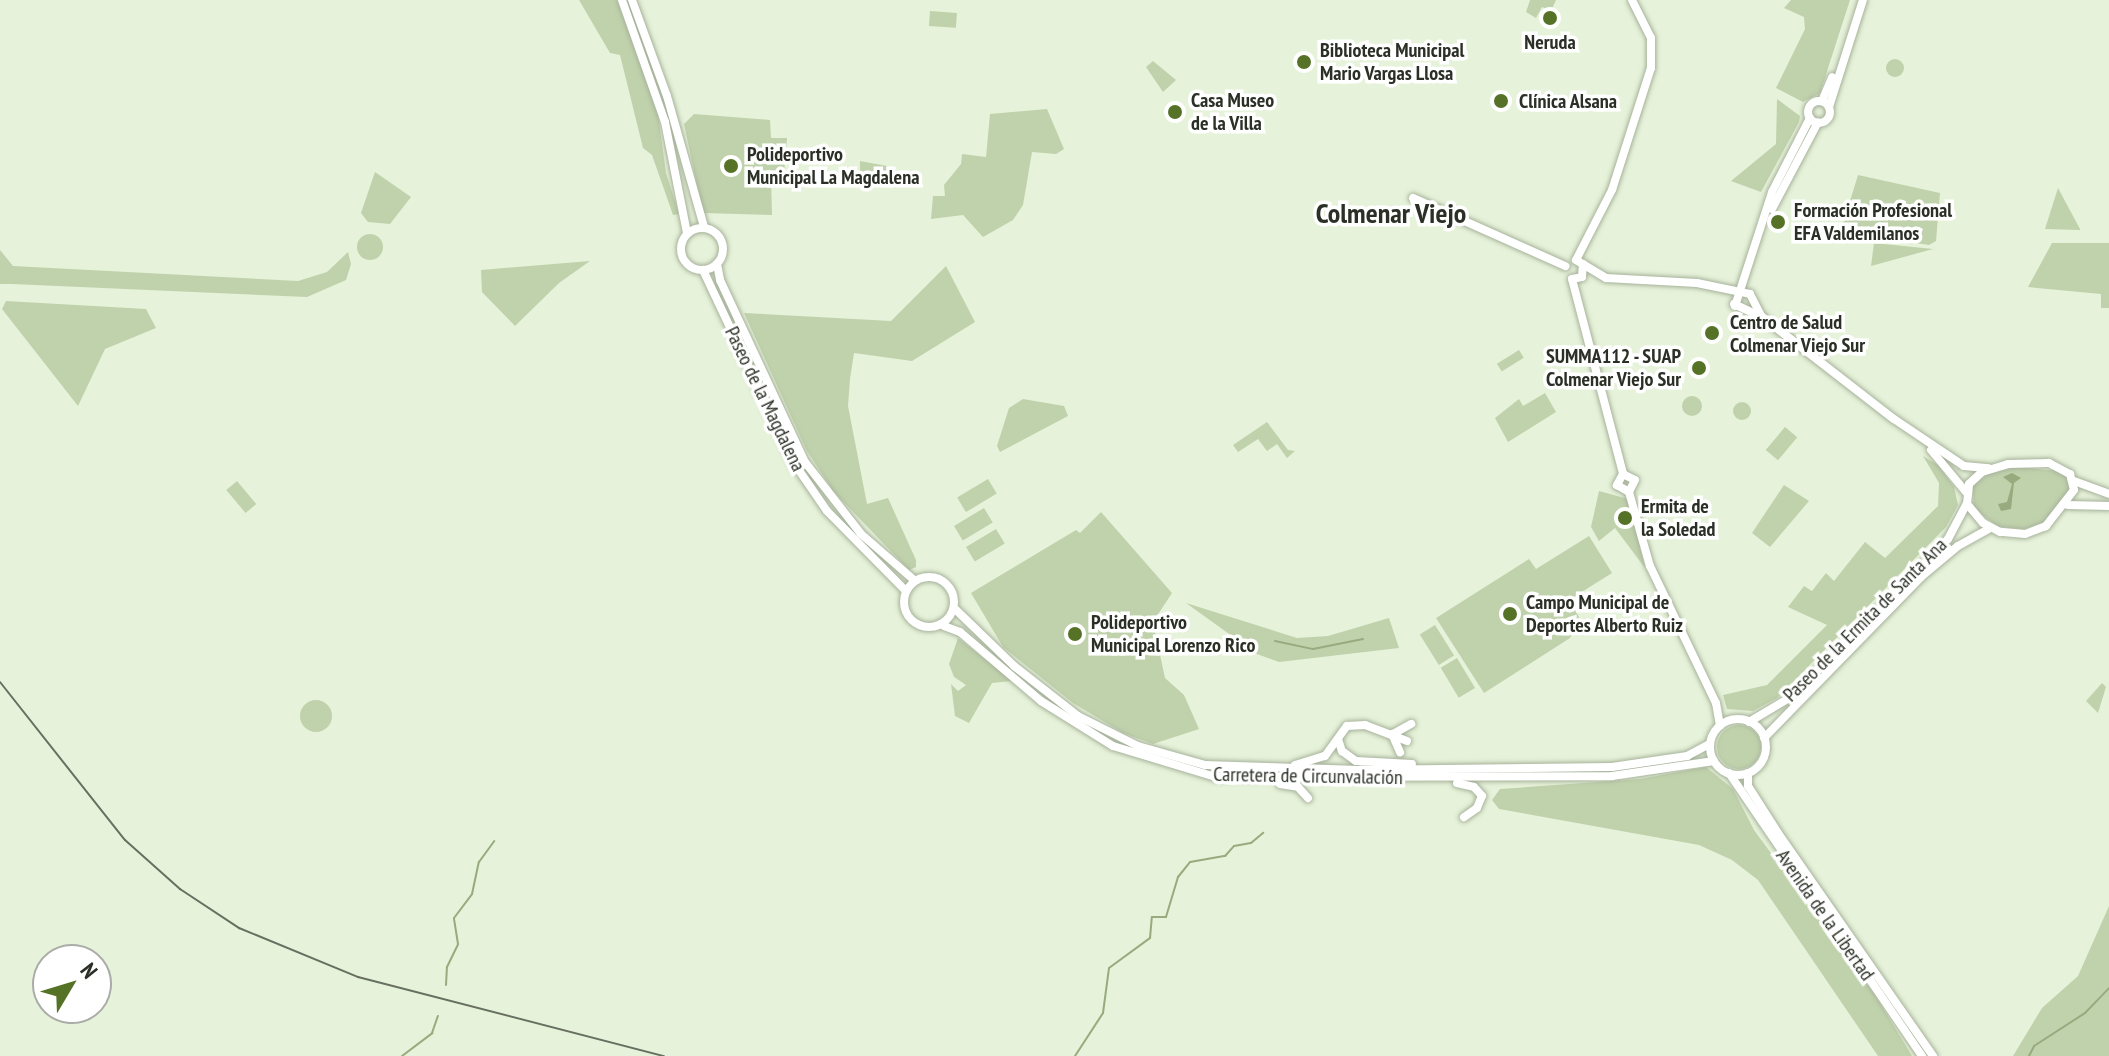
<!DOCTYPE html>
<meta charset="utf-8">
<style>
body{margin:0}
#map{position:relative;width:2109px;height:1056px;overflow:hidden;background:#e6f2d9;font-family:"PT Sans Narrow",sans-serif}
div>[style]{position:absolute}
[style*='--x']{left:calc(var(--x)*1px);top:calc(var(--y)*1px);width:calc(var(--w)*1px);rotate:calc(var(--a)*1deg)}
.green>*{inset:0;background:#c0d2ac;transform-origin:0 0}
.round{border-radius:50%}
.water>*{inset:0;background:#97ab7e}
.stream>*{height:2px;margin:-1px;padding:0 1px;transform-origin:1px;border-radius:1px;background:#97ab7e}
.roads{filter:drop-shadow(0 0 2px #a7b29b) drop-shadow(0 0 2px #a7b29b)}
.secondary>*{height:8px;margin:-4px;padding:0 4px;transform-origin:4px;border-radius:4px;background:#fff}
.secondary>.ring{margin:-4px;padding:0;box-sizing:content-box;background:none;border:8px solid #fff;border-radius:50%}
.rail>*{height:2px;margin:-1px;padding:0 1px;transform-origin:1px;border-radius:1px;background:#686f60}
.dots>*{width:22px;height:22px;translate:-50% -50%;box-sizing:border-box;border:4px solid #fff;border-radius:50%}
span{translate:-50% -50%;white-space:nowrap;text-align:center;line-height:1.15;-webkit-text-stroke:7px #fff;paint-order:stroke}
.poi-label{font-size:20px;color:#2b3026;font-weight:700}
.left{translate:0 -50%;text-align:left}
.right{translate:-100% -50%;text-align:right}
.street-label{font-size:20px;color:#2b3026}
.district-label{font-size:28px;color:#2b3026;font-weight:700}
.north{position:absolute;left:32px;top:944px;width:80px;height:80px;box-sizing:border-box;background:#fff;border:2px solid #aaaca8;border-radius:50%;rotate:52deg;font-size:22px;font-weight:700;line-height:32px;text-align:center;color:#2b3026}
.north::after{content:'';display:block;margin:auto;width:28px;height:36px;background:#557227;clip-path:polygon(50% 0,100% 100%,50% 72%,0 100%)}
</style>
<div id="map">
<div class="green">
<i style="clip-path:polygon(579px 0,617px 0,657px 107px,666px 173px,679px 214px,673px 215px,652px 155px,643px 148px,620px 55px,610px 53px)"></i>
<i style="clip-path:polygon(1530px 0,1556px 0,1551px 11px,1542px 7px,1536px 18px,1526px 12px)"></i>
<i style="clip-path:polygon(1791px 0,1850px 0,1820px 93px,1803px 102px,1776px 88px,1805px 29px,1804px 17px,1784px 8px)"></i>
<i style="left:930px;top:11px;width:27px;height:15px;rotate:4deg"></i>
<i class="round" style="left:1886px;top:59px;width:18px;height:18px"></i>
<i style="clip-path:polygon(1153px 61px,1176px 80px,1163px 92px,1146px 67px)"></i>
<i style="clip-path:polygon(1777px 99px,1800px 116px,1799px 122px,1761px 192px,1731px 181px,1776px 144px)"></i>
<i style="clip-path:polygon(1047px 109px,1064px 149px,1056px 154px,1032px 152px,1023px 205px,1013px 220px,983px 237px,963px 215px,931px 219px,933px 196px,945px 196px,944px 185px,961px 164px,962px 154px,986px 157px,990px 114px)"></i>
<i style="clip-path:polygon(694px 114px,770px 120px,771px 138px,787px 138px,784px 174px,771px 177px,772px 215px,703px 213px,684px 124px)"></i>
<i style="clip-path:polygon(860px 161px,887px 166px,889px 172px,860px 172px)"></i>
<i style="clip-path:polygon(375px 172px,411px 197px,390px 224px,368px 222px,361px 213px)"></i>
<i style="clip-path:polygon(1858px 175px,1940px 193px,1936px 241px,1929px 245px,1877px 237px,1878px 230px,1843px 224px)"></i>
<i style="clip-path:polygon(2058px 188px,2080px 229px,2080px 230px,2045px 229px)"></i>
<i class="round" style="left:357px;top:234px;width:26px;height:26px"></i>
<i style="clip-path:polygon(1874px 243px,1933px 249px,1871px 266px)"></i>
<i style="clip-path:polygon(2052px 243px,2109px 243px,2109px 308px,2101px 308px,2101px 294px,2028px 287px)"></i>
<i style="clip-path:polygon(0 250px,13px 266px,298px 281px,327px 272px,348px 252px,351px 264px,346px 280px,307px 297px,12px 284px,0 284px)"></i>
<i style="clip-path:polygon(590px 261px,559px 283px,515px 326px,482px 292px,481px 270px)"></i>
<i style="clip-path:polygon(946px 266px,975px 322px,912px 361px,854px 353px,850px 379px,848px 406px,867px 504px,888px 498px,916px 560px,916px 567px,909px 570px,834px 492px,807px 451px,744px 313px,891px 321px)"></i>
<i style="clip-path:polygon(6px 301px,146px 309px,156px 328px,105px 349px,78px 406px,2px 309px)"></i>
<i style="left:1519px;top:350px;width:9px;height:26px;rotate:58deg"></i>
<i style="clip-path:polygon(1545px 393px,1556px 412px,1508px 442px,1495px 418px,1519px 399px,1523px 406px)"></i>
<i class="round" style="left:1682px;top:396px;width:20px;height:20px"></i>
<i style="clip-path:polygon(1023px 399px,1064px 406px,1068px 416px,1000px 452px,997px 446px,1009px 408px)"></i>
<i class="round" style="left:1733px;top:402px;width:18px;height:18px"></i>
<i style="clip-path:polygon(1267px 422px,1288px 450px,1295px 451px,1287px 458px,1277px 444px,1267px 451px,1258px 439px,1238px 452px,1233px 445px)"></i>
<i style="left:1785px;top:427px;width:16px;height:30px;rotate:40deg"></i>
<i style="clip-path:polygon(1923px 456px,1938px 465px,1954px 487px,1958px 505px,1946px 527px,1777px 698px,1753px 711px,1727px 709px,1723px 695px,1767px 685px,1827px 625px,1788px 607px,1804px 586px,1812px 591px,1826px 573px,1834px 581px,1865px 542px,1885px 558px,1938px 506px,1939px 483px)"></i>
<i style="clip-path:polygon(2017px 467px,2060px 471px,2069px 480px,2069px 493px,2045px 522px,2024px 529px,1999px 527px,1974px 509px,1973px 486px,1988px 474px)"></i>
<i style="left:988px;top:479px;width:17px;height:36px;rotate:59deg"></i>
<i style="left:237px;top:481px;width:30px;height:14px;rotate:50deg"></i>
<i style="clip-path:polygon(1784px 485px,1809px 501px,1770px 547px,1752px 533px)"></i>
<i style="clip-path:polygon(1599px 491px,1628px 499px,1645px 568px,1615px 528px,1599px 541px,1591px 527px)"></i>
<i style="left:984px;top:508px;width:17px;height:35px;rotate:59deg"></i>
<i style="clip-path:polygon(1101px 512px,1172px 593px,1153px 622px,1165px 678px,1184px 695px,1199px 729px,1153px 744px,1123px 733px,1073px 703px,1003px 647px,971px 593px,1076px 530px,1080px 533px)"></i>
<i style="left:996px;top:529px;width:17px;height:35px;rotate:59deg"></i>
<i style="clip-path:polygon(1589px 536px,1612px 573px,1569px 600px,1579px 617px,1570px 638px,1484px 693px,1436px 618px,1529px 559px,1536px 569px)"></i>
<i style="clip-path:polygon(1186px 603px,1297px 638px,1328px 636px,1389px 618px,1399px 648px,1279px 662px,1257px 654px)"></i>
<i style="left:1435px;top:625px;width:36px;height:18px;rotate:58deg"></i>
<i style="clip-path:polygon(958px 638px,1012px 681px,992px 683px,969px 723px,955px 716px,951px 684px,958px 691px,966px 685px,954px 677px,949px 664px)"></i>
<i style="left:1457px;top:658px;width:35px;height:19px;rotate:59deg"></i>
<i style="clip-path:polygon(2102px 683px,2106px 687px,2098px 713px,2086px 701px)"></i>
<i class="round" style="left:300px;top:700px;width:32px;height:32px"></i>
<i class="round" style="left:1717px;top:725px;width:44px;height:44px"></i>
<i style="clip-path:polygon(1706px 767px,1733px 789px,1754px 830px,1875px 995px,1912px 1056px,1878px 1056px,1758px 880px,1732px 860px,1699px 845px,1499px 809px,1492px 800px,1500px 789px,1640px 779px)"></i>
<i style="clip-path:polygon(2109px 906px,2109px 1056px,2013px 1056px,2042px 1008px,2078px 976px)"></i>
</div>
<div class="water">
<i style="clip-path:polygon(2012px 473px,2021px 478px,2014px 483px,2011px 509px,2001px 511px,1998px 504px,2007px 502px,2012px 484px,2003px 477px)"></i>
</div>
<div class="stream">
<i style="--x:1275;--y:641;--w:39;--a:12"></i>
<i style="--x:1313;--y:649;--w:51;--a:-11.3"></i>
<i style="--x:446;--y:985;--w:18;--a:-87"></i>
<i style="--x:447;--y:967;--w:25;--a:-64"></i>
<i style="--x:458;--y:944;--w:26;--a:-99"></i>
<i style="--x:454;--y:918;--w:30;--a:-53"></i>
<i style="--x:472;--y:894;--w:33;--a:-78"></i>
<i style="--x:479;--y:862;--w:26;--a:-54"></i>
<i style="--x:402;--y:1056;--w:38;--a:-37"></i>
<i style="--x:432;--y:1033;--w:18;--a:-71"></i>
<i style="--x:1075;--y:1056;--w:51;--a:-56.9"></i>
<i style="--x:1103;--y:1013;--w:45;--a:-82.4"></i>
<i style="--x:1109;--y:968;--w:51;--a:-36.2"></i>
<i style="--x:1150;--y:938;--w:21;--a:-85"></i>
<i style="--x:1152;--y:917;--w:14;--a:0"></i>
<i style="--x:1166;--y:917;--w:42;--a:-73.3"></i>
<i style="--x:1178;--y:877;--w:19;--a:-51"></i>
<i style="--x:1190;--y:862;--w:36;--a:-10"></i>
<i style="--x:1225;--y:856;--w:13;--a:-48"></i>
<i style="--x:1234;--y:846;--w:17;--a:-10"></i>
<i style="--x:1251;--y:843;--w:16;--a:-40"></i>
<i style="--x:2029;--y:1056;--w:11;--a:-63"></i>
<i style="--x:2034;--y:1046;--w:61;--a:-32.9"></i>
<i style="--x:2085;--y:1013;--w:35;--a:-46"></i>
</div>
<div class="roads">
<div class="secondary">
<i style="--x:622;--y:0;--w:129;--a:70.6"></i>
<i style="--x:665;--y:122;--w:113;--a:78.8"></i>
<i style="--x:632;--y:0;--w:102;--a:70"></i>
<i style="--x:667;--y:96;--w:136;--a:74.2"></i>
<i style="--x:1822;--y:101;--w:26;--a:-67"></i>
<i class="ring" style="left:1808px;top:101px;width:14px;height:14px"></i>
<i style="--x:1829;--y:107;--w:112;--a:-72.4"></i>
<i style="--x:1413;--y:198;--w:167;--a:24.1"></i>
<i style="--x:1772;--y:209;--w:98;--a:-62.1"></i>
<i class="ring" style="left:681px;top:228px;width:34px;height:34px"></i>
<i style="--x:1576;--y:260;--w:35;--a:31"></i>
<i style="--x:1606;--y:278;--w:91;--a:3.1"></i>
<i style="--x:1697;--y:283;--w:54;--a:11.7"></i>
<i style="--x:1750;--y:294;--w:25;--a:63"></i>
<i style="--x:1761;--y:316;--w:168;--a:37.8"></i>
<i style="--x:1894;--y:419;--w:84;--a:33.9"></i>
<i style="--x:1964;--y:466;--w:25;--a:5"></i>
<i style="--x:1576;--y:260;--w:79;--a:-62.8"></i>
<i style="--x:1612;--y:190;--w:128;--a:-72.3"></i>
<i style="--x:1651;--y:68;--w:30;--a:-90"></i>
<i style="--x:1651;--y:38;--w:42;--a:-116.6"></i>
<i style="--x:717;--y:264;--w:16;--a:79"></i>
<i style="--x:720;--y:280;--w:201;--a:65"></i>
<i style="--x:805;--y:462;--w:91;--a:52.1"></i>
<i style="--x:861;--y:534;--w:69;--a:40.9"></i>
<i style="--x:703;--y:270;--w:213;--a:64.8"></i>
<i style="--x:794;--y:463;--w:58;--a:55.5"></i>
<i style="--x:827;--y:511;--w:111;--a:45.4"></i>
<i style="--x:1572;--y:279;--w:202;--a:75.3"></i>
<i style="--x:1572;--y:279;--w:10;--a:-11"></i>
<i style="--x:1582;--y:277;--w:13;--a:-86"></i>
<i style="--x:1734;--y:304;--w:29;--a:25"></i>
<i style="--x:1735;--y:306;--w:120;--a:-72"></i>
<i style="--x:1772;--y:192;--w:83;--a:-62.8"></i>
<i style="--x:1931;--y:450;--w:55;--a:50.2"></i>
<i style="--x:2049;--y:463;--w:24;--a:28"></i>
<i style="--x:2070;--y:474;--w:16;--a:76"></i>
<i style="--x:2074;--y:490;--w:46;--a:127.9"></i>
<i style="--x:2046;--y:526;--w:22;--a:159"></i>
<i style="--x:2025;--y:534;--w:25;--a:-175"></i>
<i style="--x:2000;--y:532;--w:19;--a:-152"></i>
<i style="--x:1983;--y:523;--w:25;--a:-130"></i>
<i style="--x:1967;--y:504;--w:20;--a:-84"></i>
<i style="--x:1969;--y:484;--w:18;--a:-43"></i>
<i style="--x:1982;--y:472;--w:27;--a:-17"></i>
<i style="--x:2008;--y:464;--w:41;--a:-1.4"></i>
<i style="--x:1623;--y:474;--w:13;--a:27"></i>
<i style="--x:1635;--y:480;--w:13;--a:117"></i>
<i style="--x:1623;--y:474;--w:13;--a:119"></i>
<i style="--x:1617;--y:485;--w:14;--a:30"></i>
<i style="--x:2074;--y:481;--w:37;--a:20"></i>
<i style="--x:1629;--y:492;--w:77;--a:74.2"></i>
<i style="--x:1650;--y:566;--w:152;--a:64.3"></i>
<i style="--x:1716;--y:703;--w:23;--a:80"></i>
<i style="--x:2068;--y:505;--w:41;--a:1.4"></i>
<i class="ring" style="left:904px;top:577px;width:42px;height:42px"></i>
<i style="--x:954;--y:608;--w:83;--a:44"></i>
<i style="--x:1014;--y:666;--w:81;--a:38"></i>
<i style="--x:1078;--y:716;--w:67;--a:26.6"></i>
<i style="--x:1138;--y:746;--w:70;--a:15.8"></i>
<i style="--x:1205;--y:765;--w:154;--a:1.9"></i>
<i style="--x:1359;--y:770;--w:253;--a:-0.7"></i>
<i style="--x:1612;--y:767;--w:76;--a:-8.3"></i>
<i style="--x:1687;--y:756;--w:26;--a:-28"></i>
<i style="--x:944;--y:626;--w:17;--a:21"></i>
<i style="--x:960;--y:632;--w:106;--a:40.4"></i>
<i style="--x:1041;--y:701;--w:85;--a:32"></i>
<i style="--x:1113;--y:746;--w:108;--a:16.8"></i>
<i style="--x:1216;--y:777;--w:396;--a:-0.1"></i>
<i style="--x:1612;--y:776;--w:103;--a:-8.4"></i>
<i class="ring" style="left:1710px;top:719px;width:48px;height:48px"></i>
<i style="--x:1749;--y:722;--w:49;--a:-30.8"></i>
<i style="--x:1791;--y:697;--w:175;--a:-45"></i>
<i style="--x:1915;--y:573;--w:47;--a:-45.9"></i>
<i style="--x:1948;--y:539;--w:40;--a:-62"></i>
<i style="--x:1392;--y:734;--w:20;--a:66"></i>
<i style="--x:1393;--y:734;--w:21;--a:-29"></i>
<i style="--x:1764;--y:738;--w:225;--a:-45.7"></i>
<i style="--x:1921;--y:577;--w:48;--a:-40"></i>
<i style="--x:1958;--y:546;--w:37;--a:-29"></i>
<i style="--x:1338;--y:739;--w:13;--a:72"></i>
<i style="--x:1342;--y:751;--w:17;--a:36"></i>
<i style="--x:1356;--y:761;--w:56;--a:3.1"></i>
<i style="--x:1295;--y:765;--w:31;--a:-17"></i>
<i style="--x:1325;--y:756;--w:37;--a:-54"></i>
<i style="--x:1347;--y:726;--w:18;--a:-3"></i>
<i style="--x:1365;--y:725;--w:45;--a:20.9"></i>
<i style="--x:1729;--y:773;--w:343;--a:55.7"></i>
<i style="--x:1748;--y:773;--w:13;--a:90"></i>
<i style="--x:1748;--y:786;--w:56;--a:57.4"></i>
<i style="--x:1778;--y:833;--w:272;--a:55.2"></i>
<i style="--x:1457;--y:783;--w:17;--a:13"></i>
<i style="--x:1474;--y:787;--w:12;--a:48"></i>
<i style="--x:1482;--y:796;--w:13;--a:113"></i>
<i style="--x:1477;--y:808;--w:16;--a:145"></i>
<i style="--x:1280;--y:784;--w:18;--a:9"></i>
<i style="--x:1298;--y:787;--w:15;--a:48"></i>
</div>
</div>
<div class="rail">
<i style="--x:0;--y:682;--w:201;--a:51.7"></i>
<i style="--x:125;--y:840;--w:74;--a:41.7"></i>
<i style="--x:180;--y:889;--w:71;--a:33.5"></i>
<i style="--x:239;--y:928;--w:129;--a:22.4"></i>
<i style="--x:358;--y:977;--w:316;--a:14.5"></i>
</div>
<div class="dots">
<i style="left:1550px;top:18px;background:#557227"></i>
<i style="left:1304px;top:62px;background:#557227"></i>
<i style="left:1501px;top:101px;background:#557227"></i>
<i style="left:1175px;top:112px;background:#557227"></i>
<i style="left:731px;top:166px;background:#557227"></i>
<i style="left:1778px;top:222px;background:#557227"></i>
<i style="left:1712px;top:333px;background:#557227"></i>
<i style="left:1699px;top:368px;background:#557227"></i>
<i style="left:1625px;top:518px;background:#557227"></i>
<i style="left:1510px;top:614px;background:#557227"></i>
<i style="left:1075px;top:634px;background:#557227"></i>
</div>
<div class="poi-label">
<span style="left:1550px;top:42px">Neruda</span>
<span class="left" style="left:1320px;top:62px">Biblioteca Municipal<br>Mario Vargas Llosa</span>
<span class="left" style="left:1191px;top:112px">Casa Museo<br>de la Villa</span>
<span class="left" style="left:1519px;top:101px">Clínica Alsana</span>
<span class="left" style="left:747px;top:166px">Polideportivo<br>Municipal La Magdalena</span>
<span class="left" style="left:1794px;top:222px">Formación Profesional<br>EFA Valdemilanos</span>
<span class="left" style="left:1730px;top:334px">Centro de Salud<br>Colmenar Viejo Sur</span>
<span class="right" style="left:1681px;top:368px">SUMMA112 - SUAP<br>Colmenar Viejo Sur</span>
<span class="left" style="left:1641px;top:518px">Ermita de<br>la Soledad</span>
<span class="left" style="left:1526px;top:614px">Campo Municipal de<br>Deportes Alberto Ruiz</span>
<span class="left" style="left:1091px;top:634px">Polideportivo<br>Municipal Lorenzo Rico</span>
</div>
<div class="street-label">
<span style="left:765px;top:399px;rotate:64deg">Paseo de la Magdalena</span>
<span style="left:1865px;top:620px;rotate:-45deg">Paseo de la Ermita de Santa Ana</span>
<span style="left:1308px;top:776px;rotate:1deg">Carretera de Circunvalación</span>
<span style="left:1825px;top:915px;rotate:55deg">Avenida de la Libertad</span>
</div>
<div class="district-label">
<span style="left:1391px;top:213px">Colmenar Viejo</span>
</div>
<div class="north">N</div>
</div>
